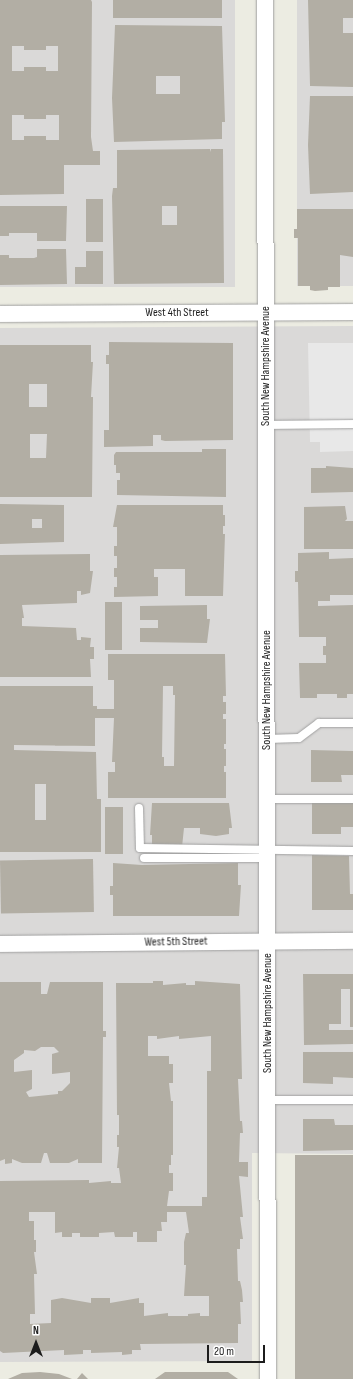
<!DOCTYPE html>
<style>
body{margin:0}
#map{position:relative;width:353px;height:1379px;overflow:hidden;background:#ecece2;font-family:"Sofia Sans Condensed",sans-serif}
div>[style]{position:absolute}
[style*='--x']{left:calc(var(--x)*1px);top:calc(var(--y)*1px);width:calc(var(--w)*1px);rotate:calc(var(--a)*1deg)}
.residential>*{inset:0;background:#dad9d8;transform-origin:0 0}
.parking>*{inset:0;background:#e8e8e8}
.building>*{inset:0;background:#b2aea4;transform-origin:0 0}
.roads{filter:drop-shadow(0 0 1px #a0a0a0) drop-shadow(0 0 1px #a0a0a0)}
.service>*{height:8px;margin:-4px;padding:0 4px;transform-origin:4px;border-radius:4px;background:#fff}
.minor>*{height:16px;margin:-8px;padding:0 8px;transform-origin:8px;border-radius:8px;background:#fff}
span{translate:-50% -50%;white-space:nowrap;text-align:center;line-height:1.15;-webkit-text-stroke:3.5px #fff;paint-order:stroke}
.street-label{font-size:12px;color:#1c1c1c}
.north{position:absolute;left:16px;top:1323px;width:40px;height:40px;-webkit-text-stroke:3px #fff;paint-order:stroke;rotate:0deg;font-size:11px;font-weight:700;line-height:16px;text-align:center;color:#1c1c1c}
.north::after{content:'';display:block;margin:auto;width:14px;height:18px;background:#1c1c1c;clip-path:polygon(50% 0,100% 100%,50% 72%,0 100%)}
.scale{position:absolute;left:207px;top:1345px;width:58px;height:18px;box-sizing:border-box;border:2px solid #1c1c1c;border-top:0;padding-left:5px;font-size:12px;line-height:14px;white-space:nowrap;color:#1c1c1c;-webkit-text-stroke:3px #fff;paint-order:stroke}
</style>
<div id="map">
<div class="residential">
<i style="left:0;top:0;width:235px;height:287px"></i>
<i style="left:297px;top:0;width:56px;height:286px"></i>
<i style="clip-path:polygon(353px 326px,353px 1154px,252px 1153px,252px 1361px,0 1362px,0 328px)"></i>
</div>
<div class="parking">
<i style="clip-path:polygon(308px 343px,353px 343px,353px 451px,320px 452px,320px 442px,310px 442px)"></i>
</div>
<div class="building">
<i style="clip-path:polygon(evenodd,0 0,91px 0,92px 2px,91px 137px,93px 151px,100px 151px,100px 165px,64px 165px,64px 194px,0 195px,0 0,12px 46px,24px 46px,24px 50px,46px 50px,46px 46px,58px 46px,58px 71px,46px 71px,46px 67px,24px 67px,24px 71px,12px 71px,12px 46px,0 0,12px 115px,24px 115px,24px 119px,46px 119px,46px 115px,59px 115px,59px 140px,46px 140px,46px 136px,24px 136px,24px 140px,12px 140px,12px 115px)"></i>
<i style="left:113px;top:0;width:109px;height:18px"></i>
<i style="clip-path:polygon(308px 0,353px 0,353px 18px,343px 18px,343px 33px,353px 33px,353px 87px,310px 86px)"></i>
<i style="clip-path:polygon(evenodd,115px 25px,222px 26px,225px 122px,222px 122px,222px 139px,114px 142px,112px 98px,115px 25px,156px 76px,180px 76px,180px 94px,156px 94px,156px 76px)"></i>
<i style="clip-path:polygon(310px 96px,353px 96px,353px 192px,310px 194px,308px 145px)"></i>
<i style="clip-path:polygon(evenodd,210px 149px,210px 152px,211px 149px,223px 149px,224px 283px,114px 284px,112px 196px,113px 188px,117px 188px,117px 150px,210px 149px,162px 206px,177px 206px,177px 225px,162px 225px,162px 206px)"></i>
<i style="left:86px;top:199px;width:17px;height:43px"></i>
<i style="clip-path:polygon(0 206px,67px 206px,66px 241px,37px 241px,37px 233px,9px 233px,9px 236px,0 236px)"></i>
<i style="clip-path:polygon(297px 209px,353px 209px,353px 257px,340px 255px,340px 287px,328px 287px,328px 290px,315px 291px,310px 290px,310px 286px,298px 286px,298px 238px,294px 238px,294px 229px,297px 229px)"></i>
<i style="clip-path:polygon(37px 249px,66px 249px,67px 284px,0 285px,0 255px,9px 255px,9px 258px,34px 258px,37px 257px)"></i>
<i style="clip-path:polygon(86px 251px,103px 251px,103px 284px,75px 284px,75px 267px,86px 267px)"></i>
<i style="clip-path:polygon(109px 342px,233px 343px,233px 440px,165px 441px,161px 440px,161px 435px,153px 435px,153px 446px,104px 447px,104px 430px,109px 430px,109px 364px,106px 364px,106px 355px,109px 355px)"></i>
<i style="clip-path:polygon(evenodd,0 345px,91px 345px,91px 362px,93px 362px,91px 397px,93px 397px,92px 497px,0 497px,0 345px,29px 384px,47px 384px,47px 407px,29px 407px,29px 384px,0 345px,30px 434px,47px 434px,46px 458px,30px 458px,30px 434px)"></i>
<i style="clip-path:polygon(202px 449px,226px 449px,226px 497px,117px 495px,117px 480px,120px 480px,120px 473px,116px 473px,116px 465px,114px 465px,114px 455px,116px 452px,202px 452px)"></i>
<i style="clip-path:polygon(326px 466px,353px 468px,353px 492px,311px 493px,311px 468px,326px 468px)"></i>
<i style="clip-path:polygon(evenodd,0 504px,64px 505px,64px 542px,0 544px,0 504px,32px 519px,42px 519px,42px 528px,32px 528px,32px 519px)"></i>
<i style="clip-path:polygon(117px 505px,223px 505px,223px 515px,225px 515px,225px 526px,223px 526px,223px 534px,225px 534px,223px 596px,185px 596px,185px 569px,154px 569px,154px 577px,158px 577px,158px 596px,114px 597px,114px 587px,117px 587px,117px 577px,114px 577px,114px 568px,117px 568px,117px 556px,114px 556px,114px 546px,117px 546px,117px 527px,113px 527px)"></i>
<i style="clip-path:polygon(345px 506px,347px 519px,345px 521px,353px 521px,353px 549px,304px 549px,304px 507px)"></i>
<i style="clip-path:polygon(329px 552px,329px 559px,353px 558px,353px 595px,330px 595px,330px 601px,318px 601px,318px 606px,353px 605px,353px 694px,347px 694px,347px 698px,337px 698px,337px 694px,317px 694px,317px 698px,300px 698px,299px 663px,326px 663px,326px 655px,323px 655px,323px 646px,326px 646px,326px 637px,299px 637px,298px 582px,295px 582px,295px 571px,298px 571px,298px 553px)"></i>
<i style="clip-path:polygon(90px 554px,90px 571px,93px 571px,90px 593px,81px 595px,81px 591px,77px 591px,77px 603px,22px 605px,24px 618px,22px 618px,22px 626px,76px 628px,77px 640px,81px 640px,81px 637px,91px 638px,90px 647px,94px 647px,94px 659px,90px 659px,91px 677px,0 677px,0 555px)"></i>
<i style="left:105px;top:602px;width:17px;height:48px"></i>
<i style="clip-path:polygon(207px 605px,207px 619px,210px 619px,207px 643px,140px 642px,140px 628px,158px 628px,158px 620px,140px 620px,140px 606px)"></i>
<i style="clip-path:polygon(evenodd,108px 654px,225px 654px,226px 696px,223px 696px,223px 702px,226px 702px,226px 714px,223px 714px,223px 719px,226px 719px,226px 744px,224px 744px,224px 749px,226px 749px,226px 766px,224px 766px,224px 772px,226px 772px,226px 798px,108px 798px,108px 772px,115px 772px,115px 762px,112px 762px,114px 718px,95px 718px,95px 746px,14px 745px,14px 750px,96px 752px,97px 799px,101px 799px,101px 852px,0 852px,0 686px,93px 686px,93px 706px,97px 706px,97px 709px,114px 709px,114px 680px,108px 680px,108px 654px,163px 686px,173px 686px,173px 695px,175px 695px,174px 766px,164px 766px,164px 757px,162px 757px,163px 686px,108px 654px,35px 784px,46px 784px,46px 820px,35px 820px,35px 784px)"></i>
<i style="clip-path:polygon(311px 750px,353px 751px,353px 775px,341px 775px,342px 782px,311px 782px)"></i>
<i style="clip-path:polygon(312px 802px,353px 802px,353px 827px,341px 827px,341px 834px,312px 834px)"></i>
<i style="clip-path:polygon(152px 803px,229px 803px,232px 828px,229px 828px,229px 834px,216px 836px,200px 834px,200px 828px,184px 828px,182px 847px,152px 847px,152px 835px,150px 835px)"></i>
<i style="left:105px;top:807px;width:18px;height:47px"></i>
<i style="clip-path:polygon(312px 855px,349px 856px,350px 894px,353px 894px,353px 910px,312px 910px)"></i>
<i style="left:93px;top:859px;width:53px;height:93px;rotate:89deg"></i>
<i style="clip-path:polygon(113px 863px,142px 865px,238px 863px,238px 885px,241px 885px,239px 916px,113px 916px,113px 895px,110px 895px,110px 886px,113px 886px)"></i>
<i style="clip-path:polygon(303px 974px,353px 974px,353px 1027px,350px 1027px,350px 989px,341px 989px,341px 1024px,329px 1024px,329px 1030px,353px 1030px,353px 1044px,304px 1045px)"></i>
<i style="clip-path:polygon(evenodd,153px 981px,163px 981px,163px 985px,186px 983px,186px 985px,195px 985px,195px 981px,240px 984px,242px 1079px,238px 1079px,240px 1121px,242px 1121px,243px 1133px,240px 1133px,239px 1162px,248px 1162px,248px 1177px,239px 1176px,243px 1217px,240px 1217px,243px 1239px,240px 1239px,240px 1249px,237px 1249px,238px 1281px,240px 1281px,242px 1290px,243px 1302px,240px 1302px,241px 1324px,238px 1324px,238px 1343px,140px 1344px,141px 1350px,132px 1350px,132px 1354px,122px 1355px,122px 1352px,91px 1353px,91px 1350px,83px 1350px,83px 1354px,64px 1355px,64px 1350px,3px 1353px,0 1351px,0 1181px,89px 1180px,89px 1183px,111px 1181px,111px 1183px,121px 1183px,119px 1168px,117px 1168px,119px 1147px,117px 1147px,117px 1135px,119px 1135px,119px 1115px,117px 1115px,116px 983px,153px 983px,153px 981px,148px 1036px,157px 1036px,157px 1039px,179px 1036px,179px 1039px,211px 1036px,211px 1071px,207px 1071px,207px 1197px,202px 1197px,202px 1206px,167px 1206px,169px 1191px,173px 1191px,173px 1173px,169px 1173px,169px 1165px,171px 1165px,171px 1155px,173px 1155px,173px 1101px,171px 1101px,169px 1083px,173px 1083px,173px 1064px,169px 1064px,169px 1056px,148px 1056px,148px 1036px,153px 981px,29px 1212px,55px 1212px,55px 1233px,62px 1232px,62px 1237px,72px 1237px,72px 1233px,80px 1233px,80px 1237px,99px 1237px,99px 1233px,114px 1232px,115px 1237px,133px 1237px,133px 1232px,137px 1232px,137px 1242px,157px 1242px,157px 1231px,162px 1231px,161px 1222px,167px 1222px,167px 1212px,186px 1212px,189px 1233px,186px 1233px,184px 1242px,184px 1265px,186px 1265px,184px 1296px,209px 1296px,209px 1316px,200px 1316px,200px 1313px,188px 1314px,188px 1316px,168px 1316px,168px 1313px,144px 1316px,144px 1303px,139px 1303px,139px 1298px,110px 1303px,110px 1298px,91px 1298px,91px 1303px,62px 1298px,51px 1300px,51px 1323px,30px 1324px,30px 1314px,35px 1314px,34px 1274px,37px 1274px,34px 1252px,36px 1252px,36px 1240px,34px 1240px,34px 1221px,29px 1221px,29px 1212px)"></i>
<i style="clip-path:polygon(evenodd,0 982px,41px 982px,41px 994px,47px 994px,50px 982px,103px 982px,103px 1031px,106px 1031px,106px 1037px,103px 1037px,102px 1163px,78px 1163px,78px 1159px,69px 1163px,50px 1163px,47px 1153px,44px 1153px,41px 1163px,22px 1163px,12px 1159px,12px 1163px,5px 1164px,5px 1159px,0 1161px,0 982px,41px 1047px,54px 1047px,59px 1052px,52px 1054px,52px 1074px,70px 1072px,70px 1083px,62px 1091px,58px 1091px,58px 1094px,29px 1097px,26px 1092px,32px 1089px,32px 1070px,14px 1072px,14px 1060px,24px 1053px,24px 1050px,35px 1051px,41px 1047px)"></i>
<i style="clip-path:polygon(303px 1052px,353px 1052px,353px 1078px,333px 1077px,333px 1084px,303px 1083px)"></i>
<i style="clip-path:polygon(303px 1119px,334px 1119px,335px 1125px,353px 1125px,353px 1150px,303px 1151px)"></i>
<i style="left:295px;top:1155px;width:58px;height:224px"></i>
<i style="clip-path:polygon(40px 1372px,59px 1374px,72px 1379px,8px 1379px,22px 1373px)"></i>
<i style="clip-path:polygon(165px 1372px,228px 1372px,238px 1379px,155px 1379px)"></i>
<i style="clip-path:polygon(82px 1373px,88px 1379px,77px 1379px)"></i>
</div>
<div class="roads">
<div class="service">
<i style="--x:266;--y:425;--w:87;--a:-0.7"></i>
<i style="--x:267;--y:739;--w:32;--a:-2"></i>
<i style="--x:299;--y:738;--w:25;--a:-37"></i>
<i style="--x:319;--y:723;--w:34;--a:0"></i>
<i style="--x:268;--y:799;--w:85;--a:0"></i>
<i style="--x:139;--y:808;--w:40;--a:88.6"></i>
<i style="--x:140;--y:848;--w:213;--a:0.8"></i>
<i style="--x:144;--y:858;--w:124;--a:0"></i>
<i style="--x:269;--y:1100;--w:84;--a:0"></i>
</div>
<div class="minor">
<i style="--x:265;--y:0;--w:1379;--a:89.88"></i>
<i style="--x:0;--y:314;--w:353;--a:-0.3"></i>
<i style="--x:0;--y:944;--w:353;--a:-0.5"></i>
</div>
</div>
<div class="street-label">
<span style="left:177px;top:313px">West 4th Street</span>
<span style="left:266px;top:366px;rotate:-90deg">South New Hampshire Avenue</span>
<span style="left:267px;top:690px;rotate:-90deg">South New Hampshire Avenue</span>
<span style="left:176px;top:942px;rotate:-1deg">West 5th Street</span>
<span style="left:268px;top:1013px;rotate:-90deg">South New Hampshire Avenue</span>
</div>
<div class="north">N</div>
<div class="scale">20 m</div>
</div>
